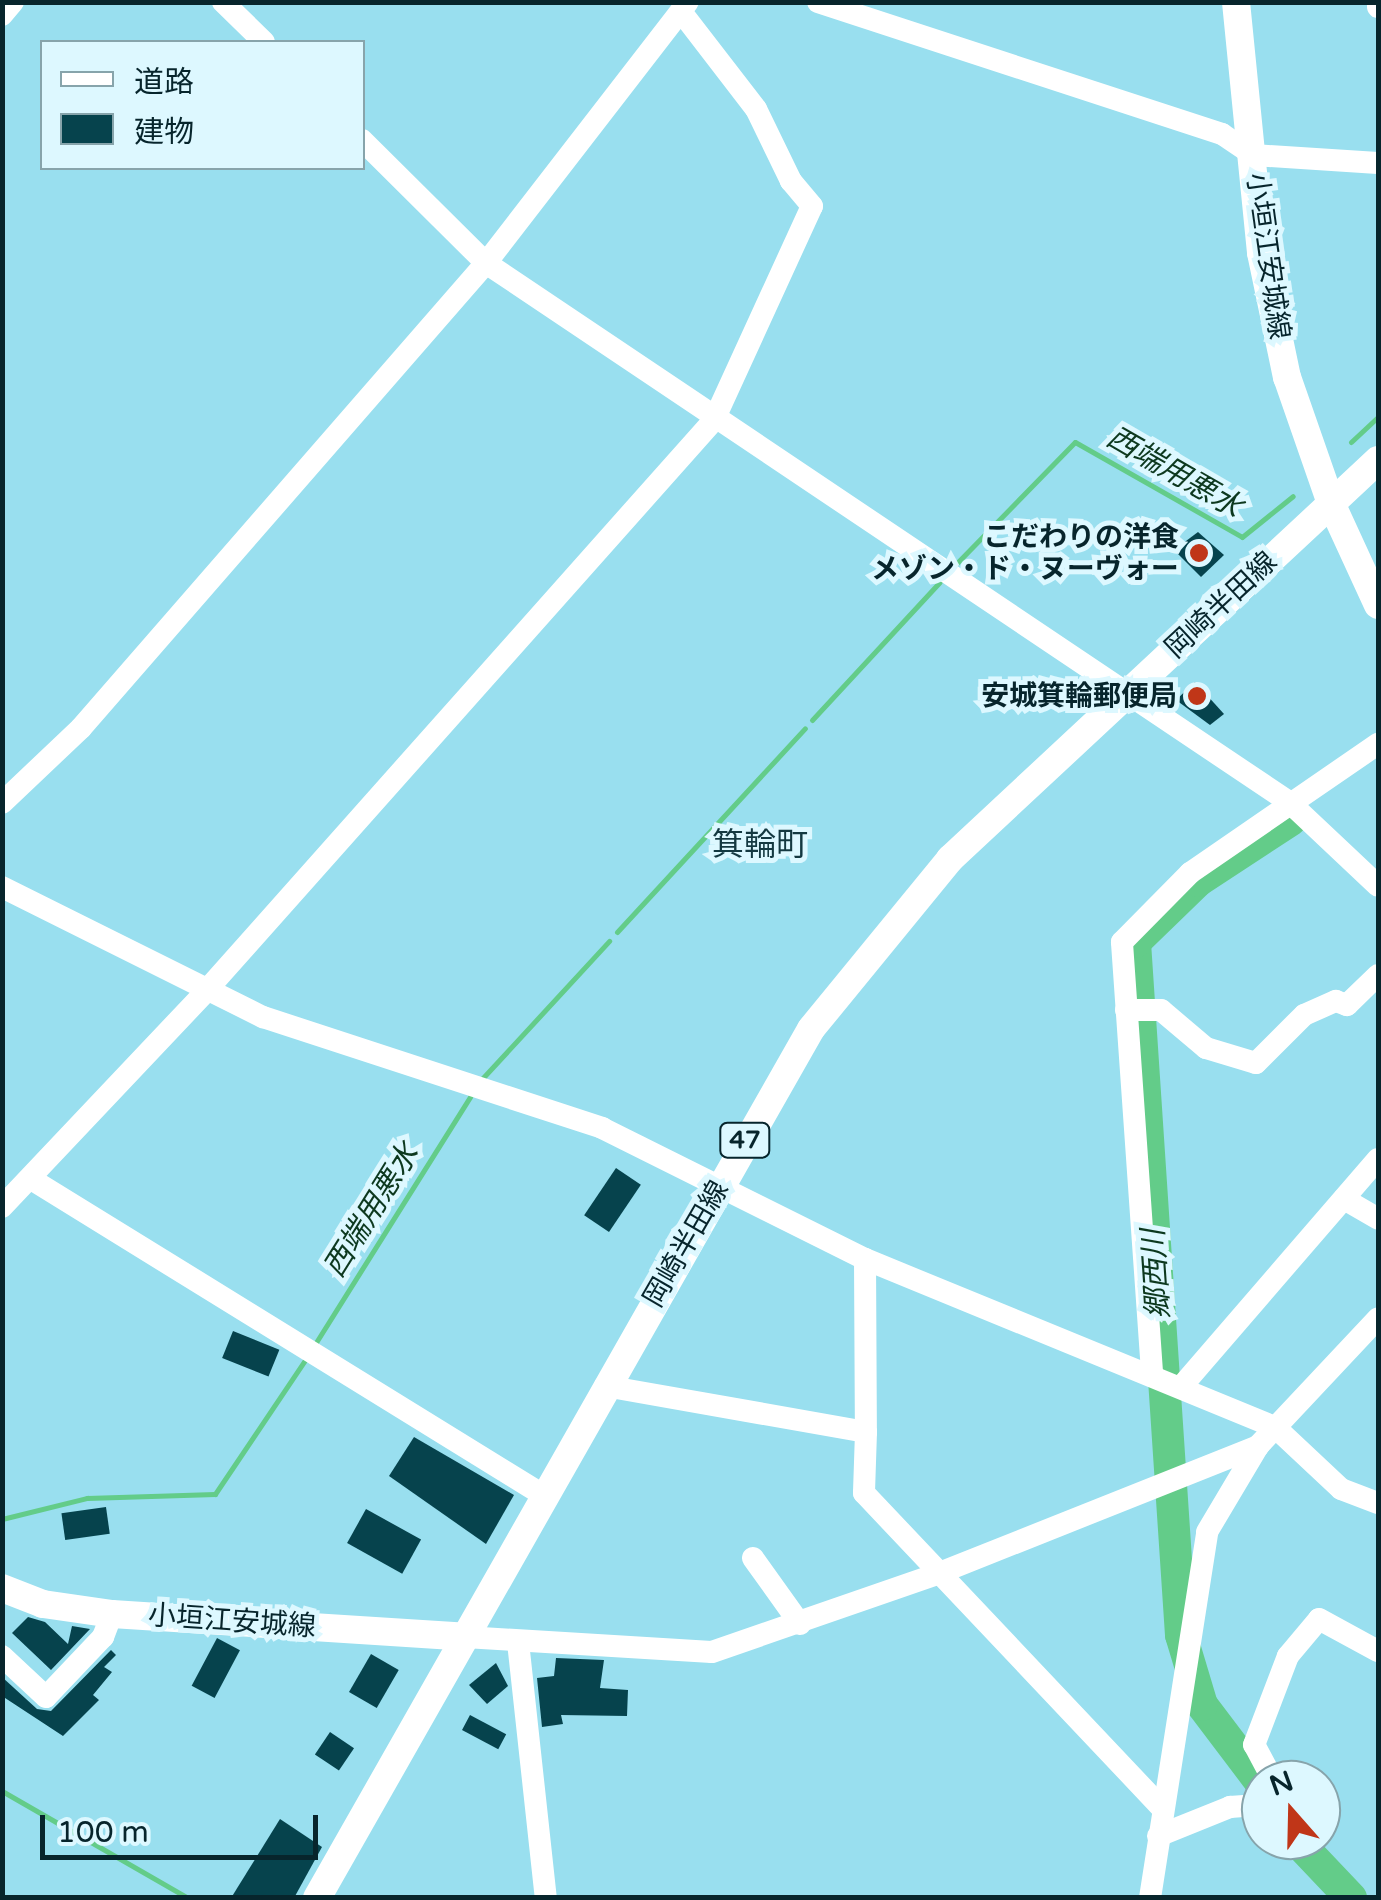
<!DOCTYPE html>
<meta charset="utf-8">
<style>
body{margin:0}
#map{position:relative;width:1381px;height:1900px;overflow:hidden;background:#99dfef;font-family:"Varela Round","Noto Sans JP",sans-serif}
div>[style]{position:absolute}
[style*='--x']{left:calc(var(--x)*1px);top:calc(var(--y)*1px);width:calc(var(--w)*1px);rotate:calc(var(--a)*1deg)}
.stream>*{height:5px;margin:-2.5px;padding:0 2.5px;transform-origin:2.5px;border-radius:2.5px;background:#63cc89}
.river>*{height:32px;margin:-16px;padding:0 16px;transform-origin:16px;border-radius:16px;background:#63cc89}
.building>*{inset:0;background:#06434d;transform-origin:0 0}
.minor>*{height:22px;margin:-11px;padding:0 11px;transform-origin:11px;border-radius:11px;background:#fff}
.major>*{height:28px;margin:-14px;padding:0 14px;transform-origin:14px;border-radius:14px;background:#fff}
.dots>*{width:28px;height:28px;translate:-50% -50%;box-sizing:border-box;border:5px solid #ddf8ff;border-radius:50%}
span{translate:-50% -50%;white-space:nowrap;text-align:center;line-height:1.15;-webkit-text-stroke:10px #ddf8ff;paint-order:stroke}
.shield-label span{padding:2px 8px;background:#ddf8ff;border:2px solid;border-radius:8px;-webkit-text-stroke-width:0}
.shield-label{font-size:25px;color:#07252c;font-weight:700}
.street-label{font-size:28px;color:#07252c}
.poi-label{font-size:28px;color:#07252c;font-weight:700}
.right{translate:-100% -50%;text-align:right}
.water-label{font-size:30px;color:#0d391f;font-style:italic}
.quarter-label{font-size:32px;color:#143941}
.frame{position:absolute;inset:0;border:5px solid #07252c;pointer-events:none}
.legend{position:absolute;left:40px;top:40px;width:325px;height:130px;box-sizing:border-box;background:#ddf8ff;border:2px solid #87a4ab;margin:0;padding:12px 18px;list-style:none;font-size:30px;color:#07252c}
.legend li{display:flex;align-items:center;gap:20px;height:50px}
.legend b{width:50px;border:2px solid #87a4ab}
.north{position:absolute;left:1241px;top:1760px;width:100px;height:100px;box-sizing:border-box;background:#ddf8ff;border:2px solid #87a4ab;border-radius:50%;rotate:340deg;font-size:28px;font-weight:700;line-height:40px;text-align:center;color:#07252c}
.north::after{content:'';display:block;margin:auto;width:35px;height:45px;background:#c03618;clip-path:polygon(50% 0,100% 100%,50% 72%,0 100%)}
.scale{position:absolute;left:40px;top:1815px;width:278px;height:45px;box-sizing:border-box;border:5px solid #07252c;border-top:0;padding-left:12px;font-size:30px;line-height:35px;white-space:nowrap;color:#07252c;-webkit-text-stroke:8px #ddf8ff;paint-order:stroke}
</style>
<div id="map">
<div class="stream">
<i style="--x:1351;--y:442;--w:37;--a:-43"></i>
<i style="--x:952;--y:568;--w:176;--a:-45.7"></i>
<i style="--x:1075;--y:442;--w:192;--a:29.6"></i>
<i style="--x:1242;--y:537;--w:65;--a:-38.8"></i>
<i style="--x:812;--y:720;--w:188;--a:-47.2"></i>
<i style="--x:617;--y:932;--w:277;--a:-47.3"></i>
<i style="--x:479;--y:1082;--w:192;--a:-47.3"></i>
<i style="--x:315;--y:1344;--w:292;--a:-57.9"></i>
<i style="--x:2;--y:1519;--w:88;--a:-13.9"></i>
<i style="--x:87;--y:1498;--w:128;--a:-1.8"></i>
<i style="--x:215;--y:1494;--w:161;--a:-56.1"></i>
<i style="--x:2;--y:1791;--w:215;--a:29.9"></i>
</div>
<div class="river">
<i style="--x:1261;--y:1783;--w:98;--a:-127.1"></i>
<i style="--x:1202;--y:1705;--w:73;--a:-106.7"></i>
<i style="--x:1181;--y:1635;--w:695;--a:-93.8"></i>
<i style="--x:1135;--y:942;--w:88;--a:-44.1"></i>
<i style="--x:1198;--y:881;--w:111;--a:-33.3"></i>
<i style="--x:1296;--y:1840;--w:80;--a:46.5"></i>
</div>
<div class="building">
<i style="clip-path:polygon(1198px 532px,1224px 555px,1201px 577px,1174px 550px)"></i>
<i style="clip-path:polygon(1195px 682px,1224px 714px,1210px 725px,1176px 700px)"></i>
<i style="left:616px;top:1168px;width:30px;height:57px;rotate:34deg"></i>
<i style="left:233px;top:1331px;width:50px;height:29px;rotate:22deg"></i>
<i style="clip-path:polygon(414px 1437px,514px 1495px,486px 1544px,389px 1476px)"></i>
<i style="left:106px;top:1507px;width:27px;height:45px;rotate:82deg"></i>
<i style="left:366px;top:1509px;width:63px;height:39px;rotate:29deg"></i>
<i style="clip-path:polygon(28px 1617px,45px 1622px,68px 1644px,72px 1626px,90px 1629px,51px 1670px,12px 1633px)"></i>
<i style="left:217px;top:1638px;width:26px;height:54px;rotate:28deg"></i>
<i style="clip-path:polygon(111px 1650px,116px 1655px,104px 1667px,112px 1672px,93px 1695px,99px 1700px,63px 1736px,2px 1696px,2px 1677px,37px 1709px,51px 1711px)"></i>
<i style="left:371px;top:1654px;width:32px;height:44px;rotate:30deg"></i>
<i style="clip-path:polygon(556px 1658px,604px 1660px,600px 1688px,628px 1690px,627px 1716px,561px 1715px,563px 1724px,542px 1727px,537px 1678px,554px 1676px)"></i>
<i style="clip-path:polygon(496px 1663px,508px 1686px,487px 1704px,469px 1685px)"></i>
<i style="left:470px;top:1715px;width:41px;height:17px;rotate:28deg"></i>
<i style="left:330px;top:1732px;width:29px;height:27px;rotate:34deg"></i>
<i style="clip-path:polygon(280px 1819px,322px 1847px,294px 1898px,231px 1898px)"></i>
</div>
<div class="minor">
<i style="--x:223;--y:2;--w:57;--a:44.3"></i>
<i style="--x:818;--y:2;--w:425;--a:18.1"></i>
<i style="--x:1222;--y:134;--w:37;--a:34"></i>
<i style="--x:1253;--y:155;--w:125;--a:3.7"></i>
<i style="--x:1378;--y:2;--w:5;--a:90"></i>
<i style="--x:2;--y:15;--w:17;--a:-50"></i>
<i style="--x:362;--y:140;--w:175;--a:44.8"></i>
<i style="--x:486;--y:263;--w:967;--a:33.87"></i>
<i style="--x:1289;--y:802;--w:122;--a:43.3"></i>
<i style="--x:2;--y:803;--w:109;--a:-43.5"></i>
<i style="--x:81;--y:728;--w:617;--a:-48.95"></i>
<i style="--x:486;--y:263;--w:330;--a:-52.3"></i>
<i style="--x:2;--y:887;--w:292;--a:26.5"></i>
<i style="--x:263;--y:1017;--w:357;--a:18.1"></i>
<i style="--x:602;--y:1128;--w:294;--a:26.5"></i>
<i style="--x:865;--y:1259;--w:443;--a:22.3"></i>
<i style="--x:1275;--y:1427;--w:91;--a:43.2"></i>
<i style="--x:1341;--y:1489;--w:40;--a:21"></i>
<i style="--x:1126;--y:1010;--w:35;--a:0"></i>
<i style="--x:1161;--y:1010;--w:59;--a:40.2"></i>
<i style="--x:1206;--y:1048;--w:52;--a:16.7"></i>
<i style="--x:1256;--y:1063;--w:68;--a:-45"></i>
<i style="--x:1304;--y:1015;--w:35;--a:-24"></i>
<i style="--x:1336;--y:1001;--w:12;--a:20"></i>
<i style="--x:1347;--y:1005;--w:43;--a:-44.1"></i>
<i style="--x:31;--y:1179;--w:602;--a:31.68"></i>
<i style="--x:1344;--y:1199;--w:39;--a:30"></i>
<i style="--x:2;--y:1207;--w:296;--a:-46.6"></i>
<i style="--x:205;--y:992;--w:766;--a:-48.34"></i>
<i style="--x:714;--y:420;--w:235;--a:-65.4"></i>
<i style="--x:812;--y:206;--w:33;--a:-130"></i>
<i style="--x:791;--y:181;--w:80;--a:-115.9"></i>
<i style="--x:756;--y:109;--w:121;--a:-127.6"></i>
<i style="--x:865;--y:1259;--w:173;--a:89.7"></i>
<i style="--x:1152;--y:1372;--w:431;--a:-94"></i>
<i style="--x:1122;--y:942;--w:97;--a:-45.4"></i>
<i style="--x:1190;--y:873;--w:228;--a:-34.5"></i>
<i style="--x:605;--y:1386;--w:265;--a:10"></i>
<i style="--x:866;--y:1432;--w:61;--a:91.9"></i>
<i style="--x:864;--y:1493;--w:434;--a:46.6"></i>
<i style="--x:1181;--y:1387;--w:301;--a:-49.2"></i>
<i style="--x:753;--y:1558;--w:81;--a:54.5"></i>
<i style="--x:465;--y:1637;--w:247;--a:3.5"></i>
<i style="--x:712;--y:1652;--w:238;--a:-19.1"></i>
<i style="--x:937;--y:1574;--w:346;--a:-21.7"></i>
<i style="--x:518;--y:1642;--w:258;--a:83.8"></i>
<i style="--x:2;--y:1656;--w:60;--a:43"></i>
<i style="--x:46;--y:1697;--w:83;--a:-46.5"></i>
<i style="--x:103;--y:1637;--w:25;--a:-69"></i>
<i style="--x:1273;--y:1780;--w:40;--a:-118"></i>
<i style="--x:1254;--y:1745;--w:95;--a:-69.1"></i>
<i style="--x:1288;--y:1656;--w:48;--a:-50"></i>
<i style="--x:1319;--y:1619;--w:67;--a:28.5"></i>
<i style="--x:1158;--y:1836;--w:78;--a:-21.9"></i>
<i style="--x:1230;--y:1807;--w:31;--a:-4"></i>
<i style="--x:1150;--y:1898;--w:370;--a:-81.1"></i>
<i style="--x:1207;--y:1532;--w:100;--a:-59.3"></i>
<i style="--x:1258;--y:1446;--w:175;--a:-46.8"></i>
</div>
<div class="major">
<i style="--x:1236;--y:2;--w:252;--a:84.3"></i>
<i style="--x:1261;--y:253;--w:127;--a:78.2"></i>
<i style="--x:1287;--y:377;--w:133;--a:70.8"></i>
<i style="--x:1331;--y:503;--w:112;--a:65.3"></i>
<i style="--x:2;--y:1588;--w:44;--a:21.3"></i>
<i style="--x:43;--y:1604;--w:70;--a:8.2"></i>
<i style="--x:112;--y:1614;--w:354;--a:3.7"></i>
<i style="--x:317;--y:1898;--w:1000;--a:-60.38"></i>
<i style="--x:811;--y:1029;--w:220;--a:-50.7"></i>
<i style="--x:950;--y:859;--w:585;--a:-42.99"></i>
</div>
<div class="dots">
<i style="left:1199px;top:553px;background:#c03618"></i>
<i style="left:1197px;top:696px;background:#c03618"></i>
</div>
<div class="shield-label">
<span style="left:745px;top:1140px">47</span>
</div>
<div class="street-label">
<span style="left:1268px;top:256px;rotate:82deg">小垣江安城線</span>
<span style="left:1221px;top:605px;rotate:-43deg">岡崎半田線</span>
<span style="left:686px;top:1244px;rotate:-60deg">岡崎半田線</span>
<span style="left:232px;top:1621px;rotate:4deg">小垣江安城線</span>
</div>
<div class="poi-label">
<span class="right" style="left:1179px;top:553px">こだわりの洋食<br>メゾン・ド・ヌーヴォー</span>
<span class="right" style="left:1177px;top:696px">安城箕輪郵便局</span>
</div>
<div class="water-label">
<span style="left:1174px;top:473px;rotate:30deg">西端用悪水</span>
<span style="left:372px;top:1211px;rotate:-58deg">西端用悪水</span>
<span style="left:1157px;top:1274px;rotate:-94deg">郷西川</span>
</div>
<div class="quarter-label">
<span style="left:760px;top:845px">箕輪町</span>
</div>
<div class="frame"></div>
<ul class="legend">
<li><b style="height:12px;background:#fff"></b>道路</li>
<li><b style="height:28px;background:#06434d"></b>建物</li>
</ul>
<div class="north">N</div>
<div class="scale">100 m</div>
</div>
